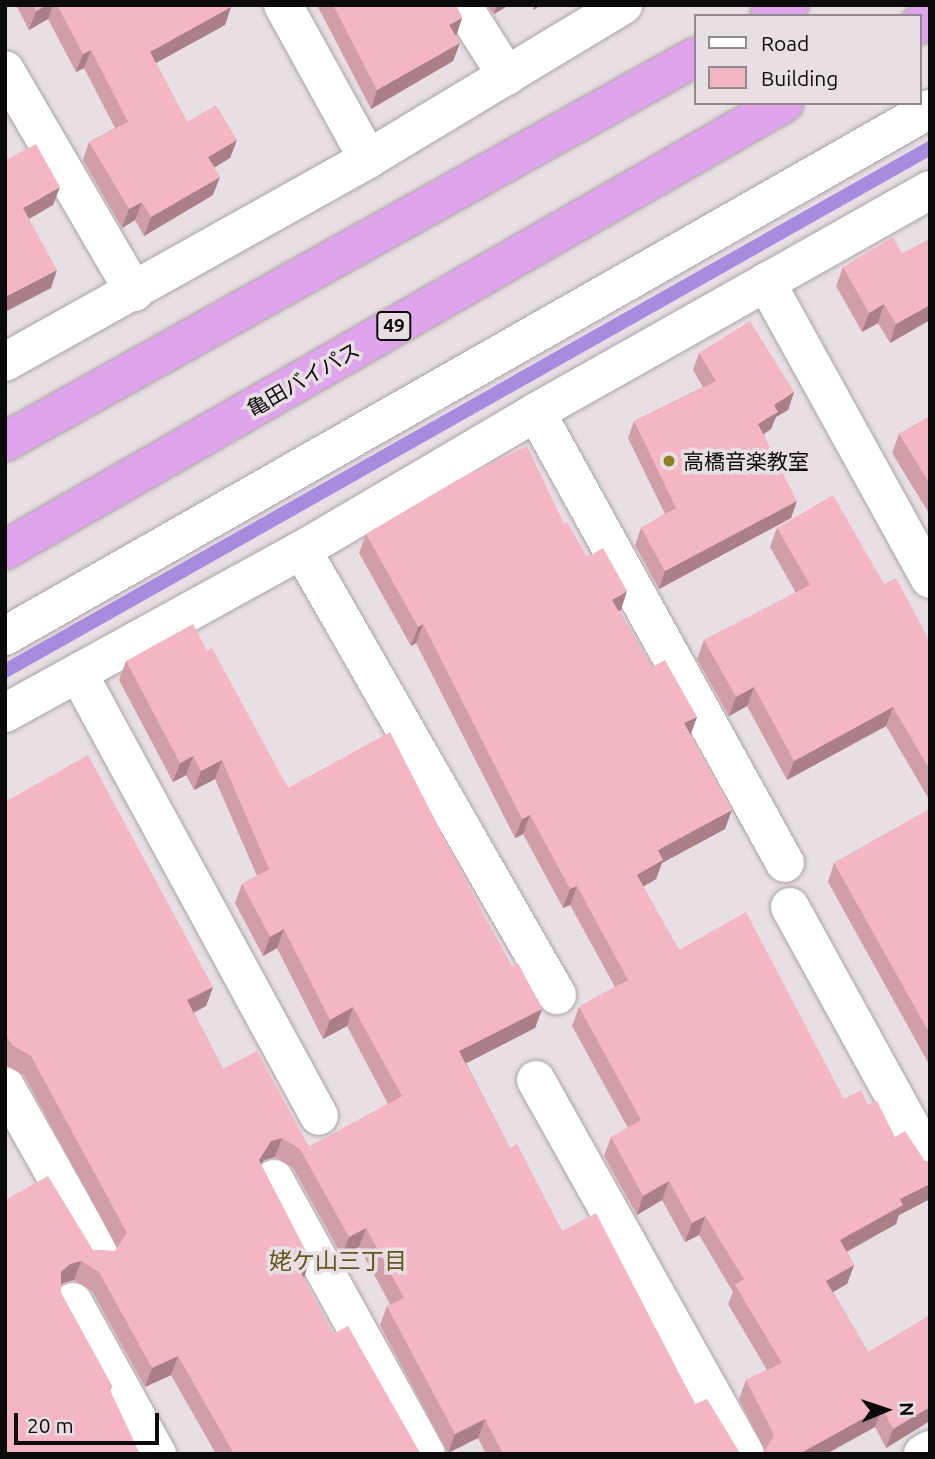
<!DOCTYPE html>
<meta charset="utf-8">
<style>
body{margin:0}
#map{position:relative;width:935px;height:1459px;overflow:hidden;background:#e8dfe4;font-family:Ubuntu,"Noto Sans JP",sans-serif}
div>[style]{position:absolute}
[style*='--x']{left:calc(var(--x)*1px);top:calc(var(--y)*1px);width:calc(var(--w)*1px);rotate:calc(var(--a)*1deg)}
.stream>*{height:14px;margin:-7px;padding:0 7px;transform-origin:7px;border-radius:7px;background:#a58cde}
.roads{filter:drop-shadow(0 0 2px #aaa2a7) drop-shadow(0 0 2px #aaa2a7)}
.minor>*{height:38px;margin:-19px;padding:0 19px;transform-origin:19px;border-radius:19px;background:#fff}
.trunk>*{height:38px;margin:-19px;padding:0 19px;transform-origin:19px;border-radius:19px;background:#dfa4ec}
.wall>*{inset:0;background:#d19da7}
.shaded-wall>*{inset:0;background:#aa7f88}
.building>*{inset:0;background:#f3b6c2}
.dots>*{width:19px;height:19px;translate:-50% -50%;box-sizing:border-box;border:4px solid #e8dfe4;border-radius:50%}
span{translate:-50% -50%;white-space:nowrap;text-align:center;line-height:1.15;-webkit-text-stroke:7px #e8dfe4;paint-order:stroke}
.shield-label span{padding:2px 5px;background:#e8dfe4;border:2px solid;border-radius:5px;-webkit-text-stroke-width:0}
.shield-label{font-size:19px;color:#0d0a0c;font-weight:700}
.street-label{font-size:21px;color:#0d0a0c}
.poi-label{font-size:21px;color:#0d0a0c}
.left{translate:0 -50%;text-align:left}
.neighbourhood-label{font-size:23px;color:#63581c}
.frame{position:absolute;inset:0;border:7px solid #0d0a0c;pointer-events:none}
.legend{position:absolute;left:694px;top:14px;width:228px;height:91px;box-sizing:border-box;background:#e8dfe4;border:2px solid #908a8e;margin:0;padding:9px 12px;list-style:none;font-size:21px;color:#0d0a0c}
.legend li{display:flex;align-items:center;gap:14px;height:35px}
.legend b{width:35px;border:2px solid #908a8e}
.north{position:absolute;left:851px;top:1375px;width:70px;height:70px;-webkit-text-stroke:5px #e8dfe4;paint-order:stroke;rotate:88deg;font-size:19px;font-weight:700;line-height:28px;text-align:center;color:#0d0a0c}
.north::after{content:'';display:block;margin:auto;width:24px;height:32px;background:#0d0a0c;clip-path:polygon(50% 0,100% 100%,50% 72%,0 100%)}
.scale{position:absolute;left:14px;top:1413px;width:145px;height:32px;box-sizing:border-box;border:4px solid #0d0a0c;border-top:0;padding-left:9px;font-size:21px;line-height:24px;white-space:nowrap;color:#0d0a0c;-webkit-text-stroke:5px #e8dfe4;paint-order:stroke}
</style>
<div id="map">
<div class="stream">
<i style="--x:5;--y:671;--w:1063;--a:-29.48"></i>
</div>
<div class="roads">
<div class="minor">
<i style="--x:283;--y:5;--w:176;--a:61.1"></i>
<i style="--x:462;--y:5;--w:84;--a:57.6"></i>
<i style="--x:5;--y:70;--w:257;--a:59.8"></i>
<i style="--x:766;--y:282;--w:339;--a:61.1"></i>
<i style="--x:5;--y:362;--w:416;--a:-29.2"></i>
<i style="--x:368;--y:159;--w:298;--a:-31.1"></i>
<i style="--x:536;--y:412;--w:515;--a:61.1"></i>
<i style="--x:302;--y:550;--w:513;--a:60.19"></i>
<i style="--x:5;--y:636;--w:1065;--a:-29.67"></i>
<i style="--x:78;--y:673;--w:504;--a:61.45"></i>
<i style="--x:5;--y:713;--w:339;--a:-28.8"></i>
<i style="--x:302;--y:550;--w:272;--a:-30.5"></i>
<i style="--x:536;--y:412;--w:452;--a:-29.4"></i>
<i style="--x:790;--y:907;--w:291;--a:61.2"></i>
<i style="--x:536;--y:1080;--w:428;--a:60.8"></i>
<i style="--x:5;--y:1086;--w:189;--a:60.6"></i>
<i style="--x:274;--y:1179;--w:314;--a:61.1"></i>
<i style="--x:73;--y:1302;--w:174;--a:61.1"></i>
<i style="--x:923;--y:1454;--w:8;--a:-30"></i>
</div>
<div class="trunk">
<i style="--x:770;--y:16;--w:22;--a:-30"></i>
<i style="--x:919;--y:25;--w:13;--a:-29"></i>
<i style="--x:5;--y:442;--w:790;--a:-29.16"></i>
<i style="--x:5;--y:550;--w:898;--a:-29.85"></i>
</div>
</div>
<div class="wall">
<i style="clip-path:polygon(16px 5px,231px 5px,231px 7px,225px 25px,156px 63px,187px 122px,237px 140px,230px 158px,214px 168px,213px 195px,144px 236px,135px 220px,122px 228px,83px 160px,89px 142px,115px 128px,84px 68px,76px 72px,48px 19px,29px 30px)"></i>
<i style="clip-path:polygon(317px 5px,456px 5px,462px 18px,456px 36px,460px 43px,453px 61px,371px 109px)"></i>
<i style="clip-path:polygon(487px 5px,509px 5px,494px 14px)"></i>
<i style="clip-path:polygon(930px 239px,930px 320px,890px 343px,878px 323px,862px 332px,836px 286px,843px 267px,902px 254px)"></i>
<i style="clip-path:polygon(699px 353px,794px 392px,788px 410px,776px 417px,771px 429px,764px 434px,791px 518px,659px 589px,635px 545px,641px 528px,665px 514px,628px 438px,634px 421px,703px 387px,693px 370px)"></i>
<i style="clip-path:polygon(930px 416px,930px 515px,892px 453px,899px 434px)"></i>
<i style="clip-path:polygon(564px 524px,587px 557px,621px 610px,619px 611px,652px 667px,697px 717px,690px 735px,725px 829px,662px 863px,656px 879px,643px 887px,679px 950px,844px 1099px,868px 1105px,895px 1137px,925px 1161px,930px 1161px,930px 1199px,899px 1215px,896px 1224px,847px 1252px,854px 1265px,847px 1284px,833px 1292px,868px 1352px,930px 1421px,886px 1448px,875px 1427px,826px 1454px,486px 1454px,478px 1438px,448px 1453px,380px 1325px,387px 1306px,390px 1304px,359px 1247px,342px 1256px,293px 1168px,275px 1157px,264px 1160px,261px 1164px,303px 1278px,333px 1334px,419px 1451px,418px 1454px,216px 1454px,171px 1375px,145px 1387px,92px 1291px,74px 1280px,63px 1283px,61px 1285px,61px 1293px,112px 1386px,110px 1391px,5px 1200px,93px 1250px,115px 1251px,117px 1248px,24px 1075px,5px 1065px,5px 802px,213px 987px,206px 1006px,194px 1013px,223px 1069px,309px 1147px,388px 1104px,347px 1026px,323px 1039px,277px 948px,263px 956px,235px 903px,242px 884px,257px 876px,215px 779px,194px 790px,186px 775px,173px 782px,119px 680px,126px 661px,207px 651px,288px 788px,488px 923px,512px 967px,542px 1009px,535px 1028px,466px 1063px,510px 1148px,562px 1231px,695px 1404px,740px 1453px,763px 1454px,765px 1450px,739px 1399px,746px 1380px,767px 1370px,728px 1304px,733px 1292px,699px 1235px,685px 1242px,662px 1200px,637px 1215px,604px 1156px,611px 1137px,628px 1128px,572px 1026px,579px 1007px,615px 987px,570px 905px,563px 908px,523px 834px,515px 838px,416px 643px,411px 646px,359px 553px,366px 534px)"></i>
<i style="clip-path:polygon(777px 528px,884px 584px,930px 642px,930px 801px,886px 726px,787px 780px,747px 706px,729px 716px,697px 659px,704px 640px,796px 593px,770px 547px)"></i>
<i style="clip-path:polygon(930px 809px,930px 1066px,828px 882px,834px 863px)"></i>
</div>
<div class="shaded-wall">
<i style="clip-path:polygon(47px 5px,53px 5px,48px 19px,29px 30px,36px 11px)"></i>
<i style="clip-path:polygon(497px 5px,509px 5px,494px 14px)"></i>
<i style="clip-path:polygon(535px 5px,542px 5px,533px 10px)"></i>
<i style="clip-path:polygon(231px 7px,225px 25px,143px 70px,150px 52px)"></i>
<i style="clip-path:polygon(462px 18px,456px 36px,449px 25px)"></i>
<i style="clip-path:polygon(460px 43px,453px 61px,371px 109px,377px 90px)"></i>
<i style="clip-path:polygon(91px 50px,84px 68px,76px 72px,83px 54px)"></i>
<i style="clip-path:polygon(237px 140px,230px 158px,201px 175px,208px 157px)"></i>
<i style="clip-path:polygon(220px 177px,213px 195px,144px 236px,151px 217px)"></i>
<i style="clip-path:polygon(60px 187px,53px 205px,17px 226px,23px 208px)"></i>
<i style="clip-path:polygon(142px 202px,135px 220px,122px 228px,129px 209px)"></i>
<i style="clip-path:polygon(57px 270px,51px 288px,5px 312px,5px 297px)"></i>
<i style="clip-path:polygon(884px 304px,878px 323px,862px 332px,869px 313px)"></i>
<i style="clip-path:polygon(930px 305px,930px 320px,890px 343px,896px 324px)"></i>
<i style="clip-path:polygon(794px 392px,788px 410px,776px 417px,771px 429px,752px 441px,758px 424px,774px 405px)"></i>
<i style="clip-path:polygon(797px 501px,791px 518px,659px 589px,665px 571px)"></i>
<i style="clip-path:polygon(627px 591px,621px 610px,605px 619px,612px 600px)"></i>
<i style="clip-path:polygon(423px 624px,416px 643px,411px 646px,418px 627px)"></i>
<i style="clip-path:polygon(754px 687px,747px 706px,729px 716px,736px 697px)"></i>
<i style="clip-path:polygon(893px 707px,886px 726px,787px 780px,794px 761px)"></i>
<i style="clip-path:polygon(697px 717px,690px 736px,684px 723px)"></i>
<i style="clip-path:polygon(193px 756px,186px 775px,173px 782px,180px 763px)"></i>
<i style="clip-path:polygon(222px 760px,215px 779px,194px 790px,201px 771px)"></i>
<i style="clip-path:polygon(732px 810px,725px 829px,662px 863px,656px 879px,630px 894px,637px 875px,658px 850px)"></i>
<i style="clip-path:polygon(530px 815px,523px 834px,515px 838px,522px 819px)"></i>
<i style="clip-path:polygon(577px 886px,570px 905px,563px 908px,570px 889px)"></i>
<i style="clip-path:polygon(284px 929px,277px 948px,263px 956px,270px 937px)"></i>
<i style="clip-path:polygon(213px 987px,206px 1006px,180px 1019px,187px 1000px)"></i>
<i style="clip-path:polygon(353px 1007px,347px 1026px,323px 1039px,330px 1020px)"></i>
<i style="clip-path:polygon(542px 1009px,535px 1028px,453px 1070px,459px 1051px)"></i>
<i style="clip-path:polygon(282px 1138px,275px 1157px,264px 1160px,252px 1179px,259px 1160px,271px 1141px)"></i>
<i style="clip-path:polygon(669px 1181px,662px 1200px,637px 1215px,643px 1196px)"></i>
<i style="clip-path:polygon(930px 1184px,930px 1199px,899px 1215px,896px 1224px,833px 1259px,840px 1240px,900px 1199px)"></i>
<i style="clip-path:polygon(705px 1216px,699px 1235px,685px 1242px,692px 1223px)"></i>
<i style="clip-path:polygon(366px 1228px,359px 1247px,342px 1256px,349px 1237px)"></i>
<i style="clip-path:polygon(310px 1259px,304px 1278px,297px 1266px)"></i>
<i style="clip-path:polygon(81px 1261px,74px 1280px,63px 1283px,54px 1291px,61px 1272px,70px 1264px)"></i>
<i style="clip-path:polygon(854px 1265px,847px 1284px,819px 1300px,826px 1281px)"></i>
<i style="clip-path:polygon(178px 1356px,171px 1375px,145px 1387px,152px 1368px)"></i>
<i style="clip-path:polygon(930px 1407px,930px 1421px,886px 1448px,893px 1429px)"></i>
<i style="clip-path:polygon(882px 1408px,875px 1427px,826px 1454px,799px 1454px)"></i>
<i style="clip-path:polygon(485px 1419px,478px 1438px,448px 1453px,455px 1434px)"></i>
</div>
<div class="building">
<i style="clip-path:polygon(33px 5px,47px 5px,36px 11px)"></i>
<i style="clip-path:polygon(57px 5px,231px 5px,231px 7px,150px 52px,187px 122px,216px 105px,237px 140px,208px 157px,220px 177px,151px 217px,142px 202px,129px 209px,89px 142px,128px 122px,91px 50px,83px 54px)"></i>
<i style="clip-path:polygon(333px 5px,456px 5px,462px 18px,449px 25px,460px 43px,377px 90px)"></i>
<i style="clip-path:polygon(36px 144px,60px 187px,23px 208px,57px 270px,5px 297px,5px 154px,8px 159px)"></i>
<i style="clip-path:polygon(893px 237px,902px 254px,930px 239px,930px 305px,896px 324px,884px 304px,869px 313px,843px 267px)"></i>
<i style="clip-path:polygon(750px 321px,794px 392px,774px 405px,778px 412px,758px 424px,797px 501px,665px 571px,641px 528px,676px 508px,634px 421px,716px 381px,699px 353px)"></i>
<i style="clip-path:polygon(930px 416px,930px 484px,899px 434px)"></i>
<i style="clip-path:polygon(527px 446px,564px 524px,567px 522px,587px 557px,603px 548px,627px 591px,612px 600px,652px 667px,665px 660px,697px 717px,684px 723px,732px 810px,658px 850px,663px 860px,637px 875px,679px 950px,746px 912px,844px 1099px,861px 1090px,868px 1105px,877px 1101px,895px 1137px,905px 1131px,925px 1161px,930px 1161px,930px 1184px,900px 1199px,903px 1205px,840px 1240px,854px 1265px,826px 1281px,868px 1352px,930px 1315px,930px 1407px,893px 1429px,882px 1408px,799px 1454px,503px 1454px,485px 1419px,455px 1434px,387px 1306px,404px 1298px,366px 1228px,349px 1237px,300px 1149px,282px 1138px,271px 1141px,259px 1160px,310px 1259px,297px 1266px,333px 1334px,348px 1326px,419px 1451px,414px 1454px,234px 1454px,178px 1356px,152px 1368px,99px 1272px,81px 1261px,70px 1264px,61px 1272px,61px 1293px,112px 1386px,109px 1388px,140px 1454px,5px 1454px,5px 1200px,48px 1176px,93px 1250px,115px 1251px,127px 1233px,31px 1056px,12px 1045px,5px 1033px,5px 802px,88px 755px,213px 987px,187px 1000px,223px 1069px,257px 1051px,309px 1147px,402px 1096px,353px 1007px,330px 1020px,284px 929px,270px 937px,242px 884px,269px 869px,222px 760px,201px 771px,193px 756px,180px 763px,126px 661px,193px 624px,207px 651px,212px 648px,288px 788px,390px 732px,488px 923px,512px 967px,518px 963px,542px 1009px,459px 1051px,510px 1148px,517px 1144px,562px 1231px,596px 1213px,695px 1404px,707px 1399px,740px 1453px,763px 1454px,774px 1435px,746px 1380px,782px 1363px,735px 1285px,744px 1279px,705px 1216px,692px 1223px,669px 1181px,643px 1196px,611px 1137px,641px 1120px,579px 1007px,628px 980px,577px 886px,570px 889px,530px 815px,522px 819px,423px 624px,418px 627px,366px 534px,459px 479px)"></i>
<i style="clip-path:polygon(833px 495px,884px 584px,896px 578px,930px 642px,930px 770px,893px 707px,794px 761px,754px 687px,736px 697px,704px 640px,810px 585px,777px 528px)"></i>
<i style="clip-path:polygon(930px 809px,930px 1034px,834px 863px)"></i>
</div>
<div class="dots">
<i style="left:669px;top:461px;background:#8f7e24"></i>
</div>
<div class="shield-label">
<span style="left:394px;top:326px">49</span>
</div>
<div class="street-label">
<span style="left:303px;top:379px;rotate:-30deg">亀田バイパス</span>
</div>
<div class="poi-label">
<span class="left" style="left:683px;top:461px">高橋音楽教室</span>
</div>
<div class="neighbourhood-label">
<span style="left:338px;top:1261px">姥ケ山三丁目</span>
</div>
<div class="frame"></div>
<ul class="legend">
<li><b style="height:9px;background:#fff"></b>Road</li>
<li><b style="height:19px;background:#f3b6c2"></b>Building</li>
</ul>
<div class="north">N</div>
<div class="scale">20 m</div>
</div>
